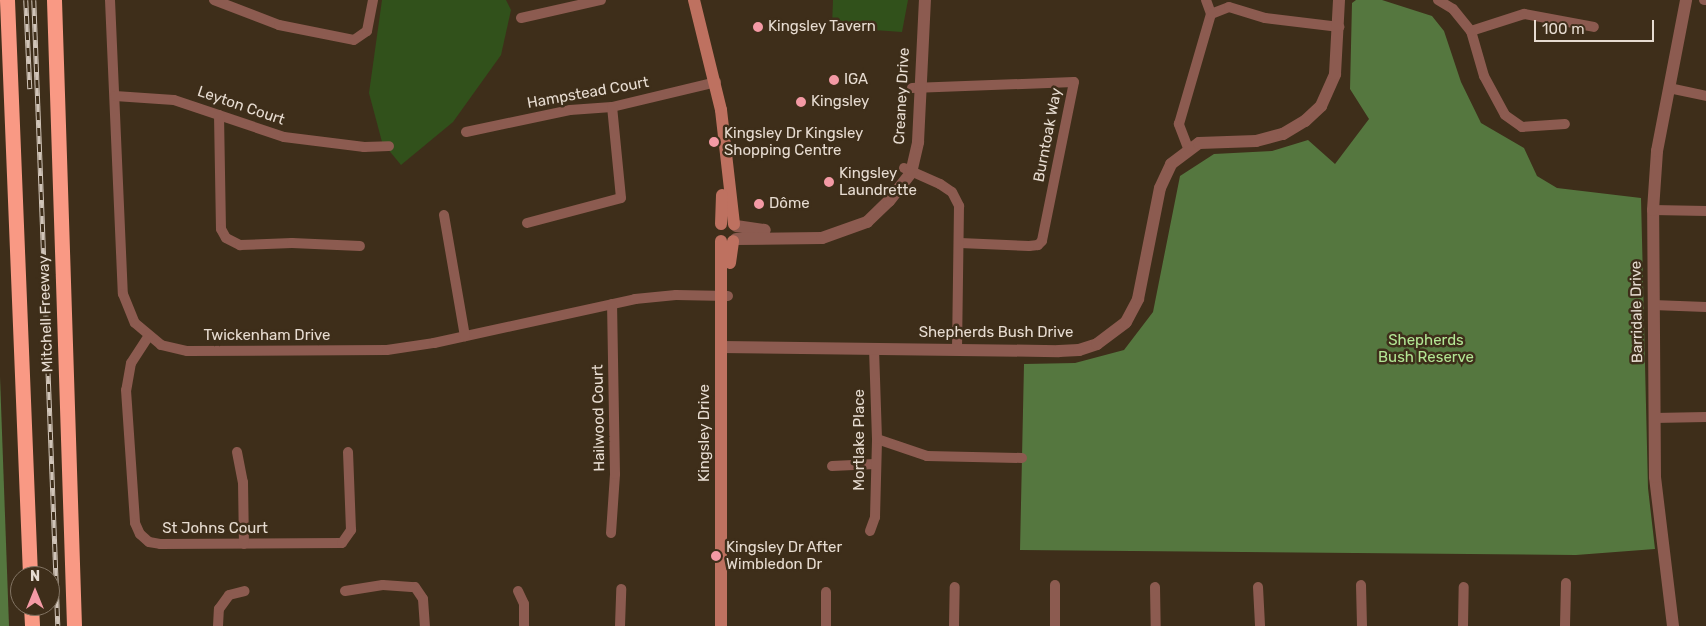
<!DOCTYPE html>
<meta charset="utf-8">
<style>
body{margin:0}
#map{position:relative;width:1706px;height:626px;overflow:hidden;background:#3e2e1a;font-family:Rubik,sans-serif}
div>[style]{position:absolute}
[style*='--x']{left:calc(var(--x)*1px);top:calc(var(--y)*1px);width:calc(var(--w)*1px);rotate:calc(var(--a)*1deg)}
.green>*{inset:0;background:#31511b}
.forest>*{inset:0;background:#55773f}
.minor>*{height:10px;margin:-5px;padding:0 5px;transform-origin:5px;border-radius:5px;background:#8c5b50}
.tertiary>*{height:12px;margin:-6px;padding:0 6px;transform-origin:6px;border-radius:6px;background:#8c5b50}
.secondary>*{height:12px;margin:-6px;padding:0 6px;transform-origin:6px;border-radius:6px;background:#be7160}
.motorway>*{height:15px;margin:-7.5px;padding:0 7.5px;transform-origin:7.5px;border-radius:7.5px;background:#f99984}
.rail>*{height:4.5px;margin-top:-2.25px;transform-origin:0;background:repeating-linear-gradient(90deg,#3e2e1a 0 8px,#d0c4b8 0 16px);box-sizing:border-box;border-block:1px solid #d0c4b8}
.dots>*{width:14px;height:14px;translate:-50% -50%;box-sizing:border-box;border:2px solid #3e2e1a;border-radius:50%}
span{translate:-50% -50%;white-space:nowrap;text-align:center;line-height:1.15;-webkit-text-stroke:5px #3e2e1a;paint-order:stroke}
.poi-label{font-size:15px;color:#e7dcd1}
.left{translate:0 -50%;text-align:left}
.street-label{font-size:15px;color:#e7dcd1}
.park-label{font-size:15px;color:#b3e694}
.north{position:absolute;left:10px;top:566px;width:50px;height:50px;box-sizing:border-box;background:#3e2e1a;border:1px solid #827463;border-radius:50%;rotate:0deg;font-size:14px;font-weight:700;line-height:20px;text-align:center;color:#e7dcd1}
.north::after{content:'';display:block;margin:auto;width:18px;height:22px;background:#f49aa5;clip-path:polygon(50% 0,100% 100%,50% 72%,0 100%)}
.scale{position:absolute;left:1534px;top:20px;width:120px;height:22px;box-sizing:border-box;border:2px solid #e7dcd1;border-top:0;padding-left:6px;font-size:15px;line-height:18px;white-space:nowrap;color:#e7dcd1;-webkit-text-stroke:4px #3e2e1a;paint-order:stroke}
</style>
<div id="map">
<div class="green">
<i style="clip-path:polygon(382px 0,506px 0,511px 10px,501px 55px,453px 122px,401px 165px,382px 142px,369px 93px)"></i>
<i style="clip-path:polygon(833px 0,908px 0,902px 32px,832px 27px)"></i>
</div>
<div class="forest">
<i style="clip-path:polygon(1356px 0,1382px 0,1432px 16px,1444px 31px,1461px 82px,1481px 123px,1524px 148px,1537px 176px,1557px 188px,1641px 198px,1648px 488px,1655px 549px,1576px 555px,1020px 550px,1024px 364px,1075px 363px,1124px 350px,1153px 312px,1180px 176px,1214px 154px,1272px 151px,1308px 140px,1335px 164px,1369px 119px,1350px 89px,1352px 3px)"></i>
<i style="clip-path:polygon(0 377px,9px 626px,0 626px)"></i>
</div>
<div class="minor">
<i style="--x:110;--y:0;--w:294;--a:87.5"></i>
<i style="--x:123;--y:294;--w:31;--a:68"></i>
<i style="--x:135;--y:323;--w:34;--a:40"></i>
<i style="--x:161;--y:345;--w:27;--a:13"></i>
<i style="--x:187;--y:351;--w:200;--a:-0.3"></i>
<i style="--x:387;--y:350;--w:48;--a:-8.5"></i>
<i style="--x:434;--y:343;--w:206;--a:-12.3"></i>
<i style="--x:635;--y:299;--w:41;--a:-5.6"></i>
<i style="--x:676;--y:295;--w:52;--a:1.1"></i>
<i style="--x:214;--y:0;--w:70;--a:21"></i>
<i style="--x:279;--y:25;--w:76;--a:11.3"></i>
<i style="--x:354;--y:40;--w:16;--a:-35"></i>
<i style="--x:367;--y:31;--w:32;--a:-79"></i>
<i style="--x:1206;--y:0;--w:15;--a:70"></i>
<i style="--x:1438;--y:0;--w:17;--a:31"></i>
<i style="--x:1453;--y:9;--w:28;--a:51"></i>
<i style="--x:1471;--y:31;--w:47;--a:73.9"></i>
<i style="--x:1484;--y:76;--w:44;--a:61.7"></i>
<i style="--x:1505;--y:115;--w:21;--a:35"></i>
<i style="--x:1522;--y:127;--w:43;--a:-4"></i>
<i style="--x:1704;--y:0;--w:2;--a:0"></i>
<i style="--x:521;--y:18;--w:82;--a:-12.7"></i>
<i style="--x:1471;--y:31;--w:56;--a:-17.8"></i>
<i style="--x:1524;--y:14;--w:71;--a:10.5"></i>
<i style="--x:912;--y:88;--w:162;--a:-2.1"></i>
<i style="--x:1074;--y:82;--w:162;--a:101.4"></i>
<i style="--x:1042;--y:241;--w:6;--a:135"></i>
<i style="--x:1038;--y:245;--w:9;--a:174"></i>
<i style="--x:1029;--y:246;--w:69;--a:-177.5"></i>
<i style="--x:1669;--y:88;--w:38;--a:12"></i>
<i style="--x:115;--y:96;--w:59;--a:3.9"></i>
<i style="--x:174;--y:100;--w:116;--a:18.6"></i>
<i style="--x:284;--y:137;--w:81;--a:7.1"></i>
<i style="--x:364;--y:147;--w:25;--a:-2"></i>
<i style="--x:219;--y:115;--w:114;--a:89"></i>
<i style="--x:221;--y:229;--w:10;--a:61"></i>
<i style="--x:226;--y:238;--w:16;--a:27"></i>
<i style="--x:240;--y:245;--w:52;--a:-2.2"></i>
<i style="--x:292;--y:243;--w:68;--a:2.5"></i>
<i style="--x:466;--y:132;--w:106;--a:-11.9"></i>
<i style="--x:570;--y:110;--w:42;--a:-4.1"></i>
<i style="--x:612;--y:107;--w:107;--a:-13.5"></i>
<i style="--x:1188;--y:148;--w:26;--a:-111"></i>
<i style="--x:1179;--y:124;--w:115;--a:-73.8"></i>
<i style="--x:1211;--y:14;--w:19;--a:-21"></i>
<i style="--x:1229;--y:7;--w:38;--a:17"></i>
<i style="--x:1265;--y:18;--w:75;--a:6.9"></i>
<i style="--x:904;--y:168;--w:39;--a:24"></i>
<i style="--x:940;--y:184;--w:14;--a:34"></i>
<i style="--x:952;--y:192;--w:16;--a:63"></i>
<i style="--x:959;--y:206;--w:143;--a:90.8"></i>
<i style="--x:1653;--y:210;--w:53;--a:1.1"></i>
<i style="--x:444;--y:215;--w:123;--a:80.2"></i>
<i style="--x:527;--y:223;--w:97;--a:-14.9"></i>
<i style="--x:621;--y:198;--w:91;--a:-95.6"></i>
<i style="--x:1653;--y:305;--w:53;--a:2.2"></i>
<i style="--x:148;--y:337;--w:31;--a:123"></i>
<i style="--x:131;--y:363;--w:27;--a:100"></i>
<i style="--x:126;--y:390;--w:133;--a:86.1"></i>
<i style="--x:135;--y:523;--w:12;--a:66"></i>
<i style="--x:140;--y:534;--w:12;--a:42"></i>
<i style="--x:149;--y:542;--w:11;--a:10"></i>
<i style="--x:160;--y:544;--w:182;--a:-0.3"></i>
<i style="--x:342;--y:543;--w:16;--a:-55"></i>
<i style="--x:351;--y:530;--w:78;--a:-92.2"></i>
<i style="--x:1654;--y:418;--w:52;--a:-1.1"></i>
<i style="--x:877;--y:439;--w:53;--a:18.8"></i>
<i style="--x:927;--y:456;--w:95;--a:1.2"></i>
<i style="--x:237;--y:452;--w:31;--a:79"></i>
<i style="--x:243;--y:482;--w:62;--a:89.1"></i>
<i style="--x:832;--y:466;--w:43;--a:-2.7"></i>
<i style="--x:870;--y:531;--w:15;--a:-70"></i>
<i style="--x:875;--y:517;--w:78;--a:-88.5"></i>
<i style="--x:877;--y:439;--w:90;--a:-91.9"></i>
<i style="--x:611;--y:533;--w:59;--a:-86.1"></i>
<i style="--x:615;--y:474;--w:170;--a:-91"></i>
<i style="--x:1055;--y:585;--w:41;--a:90"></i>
<i style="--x:1361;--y:585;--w:41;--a:88.6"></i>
<i style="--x:1155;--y:587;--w:39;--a:89"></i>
<i style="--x:1258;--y:587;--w:39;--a:87"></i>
<i style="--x:345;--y:591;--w:38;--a:-9"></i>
<i style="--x:383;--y:585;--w:32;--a:4"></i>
<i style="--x:415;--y:587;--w:14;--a:56"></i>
<i style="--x:423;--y:599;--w:27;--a:86"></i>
<i style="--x:518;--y:591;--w:14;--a:65"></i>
<i style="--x:524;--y:604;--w:22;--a:90"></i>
<i style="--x:826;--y:592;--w:34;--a:90"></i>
<i style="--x:218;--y:626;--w:17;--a:-87"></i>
<i style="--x:219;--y:609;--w:17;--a:-54"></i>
<i style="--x:229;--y:595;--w:16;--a:-14"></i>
<i style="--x:620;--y:626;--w:37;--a:-88"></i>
<i style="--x:954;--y:626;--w:39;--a:-89"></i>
<i style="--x:1463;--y:626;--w:39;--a:-89"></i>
<i style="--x:1565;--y:626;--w:43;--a:-88.7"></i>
</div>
<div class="tertiary">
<i style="--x:736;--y:226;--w:29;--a:8"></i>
<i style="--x:736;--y:239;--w:86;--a:-0.7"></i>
<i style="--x:822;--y:238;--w:48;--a:-19.6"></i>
<i style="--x:867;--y:222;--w:30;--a:-44"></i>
<i style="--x:889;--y:201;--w:36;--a:-52"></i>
<i style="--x:911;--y:173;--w:32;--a:-77"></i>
<i style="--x:918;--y:142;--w:142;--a:-87.2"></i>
<i style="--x:721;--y:347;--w:338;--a:0.7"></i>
<i style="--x:1059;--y:351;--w:20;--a:-3"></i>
<i style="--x:1079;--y:350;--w:19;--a:-18"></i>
<i style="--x:1097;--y:344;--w:36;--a:-37"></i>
<i style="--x:1126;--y:322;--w:26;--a:-62"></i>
<i style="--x:1138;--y:299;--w:113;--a:-78.8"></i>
<i style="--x:1160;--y:188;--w:26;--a:-65"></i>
<i style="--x:1171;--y:164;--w:35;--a:-37"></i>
<i style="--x:1199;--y:143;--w:57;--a:-2"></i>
<i style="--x:1256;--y:141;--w:28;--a:-15"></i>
<i style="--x:1283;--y:134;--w:26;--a:-31"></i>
<i style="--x:1305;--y:121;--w:22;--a:-43"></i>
<i style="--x:1321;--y:106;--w:35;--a:-66"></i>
<i style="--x:1335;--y:74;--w:74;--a:-86.9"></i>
<i style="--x:1673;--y:626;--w:150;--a:-96.9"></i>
<i style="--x:1655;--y:477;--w:267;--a:-90.4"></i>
<i style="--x:1653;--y:210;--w:59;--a:-86.1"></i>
<i style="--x:1657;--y:151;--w:154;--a:-79.1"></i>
</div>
<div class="secondary">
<i style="--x:694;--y:0;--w:113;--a:76.2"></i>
<i style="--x:721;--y:110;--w:115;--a:83.5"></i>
<i style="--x:721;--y:224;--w:29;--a:-88"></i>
<i style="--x:730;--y:263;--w:22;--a:-82"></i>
<i style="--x:721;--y:626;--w:385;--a:-90"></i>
</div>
<div class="motorway">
<i style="--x:7;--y:0;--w:576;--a:87.71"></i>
<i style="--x:54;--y:0;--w:626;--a:88.17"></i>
<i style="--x:31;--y:606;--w:20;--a:87"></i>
</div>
<div class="rail">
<i style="--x:26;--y:0;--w:89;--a:87.4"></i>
<i style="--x:34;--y:0;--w:626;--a:87.8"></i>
</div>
<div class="dots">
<i style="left:758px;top:27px;background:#f49aa5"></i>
<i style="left:834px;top:80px;background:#f49aa5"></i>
<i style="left:801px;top:102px;background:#f49aa5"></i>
<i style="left:714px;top:142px;background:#f49aa5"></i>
<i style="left:829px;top:182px;background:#f49aa5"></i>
<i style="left:759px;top:204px;background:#f49aa5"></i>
<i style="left:716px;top:556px;background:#f49aa5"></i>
</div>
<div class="poi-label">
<span class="left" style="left:768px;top:27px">Kingsley Tavern</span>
<span class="left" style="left:844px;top:80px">IGA</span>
<span class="left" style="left:811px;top:102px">Kingsley</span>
<span class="left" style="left:724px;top:142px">Kingsley Dr Kingsley<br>Shopping Centre</span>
<span class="left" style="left:839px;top:182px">Kingsley<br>Laundrette</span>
<span class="left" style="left:769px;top:204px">Dôme</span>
<span class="left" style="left:726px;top:556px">Kingsley Dr After<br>Wimbledon Dr</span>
</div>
<div class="street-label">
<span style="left:588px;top:93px;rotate:-10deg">Hampstead Court</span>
<span style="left:902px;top:96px;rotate:-87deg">Creaney Drive</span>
<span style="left:241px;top:106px;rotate:19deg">Leyton Court</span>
<span style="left:1048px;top:135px;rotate:-79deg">Burntoak Way</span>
<span style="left:1637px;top:312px;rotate:-91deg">Barridale Drive</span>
<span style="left:46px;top:314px;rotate:-92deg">Mitchell Freeway</span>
<span style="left:996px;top:333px">Shepherds Bush Drive</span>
<span style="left:267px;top:336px">Twickenham Drive</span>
<span style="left:599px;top:418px;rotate:-91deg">Hailwood Court</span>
<span style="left:705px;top:433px;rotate:-90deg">Kingsley Drive</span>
<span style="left:860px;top:440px;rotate:-90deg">Mortlake Place</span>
<span style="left:215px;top:529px">St Johns Court</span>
</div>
<div class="park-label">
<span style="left:1426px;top:349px">Shepherds<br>Bush Reserve</span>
</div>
<div class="north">N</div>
<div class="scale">100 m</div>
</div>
